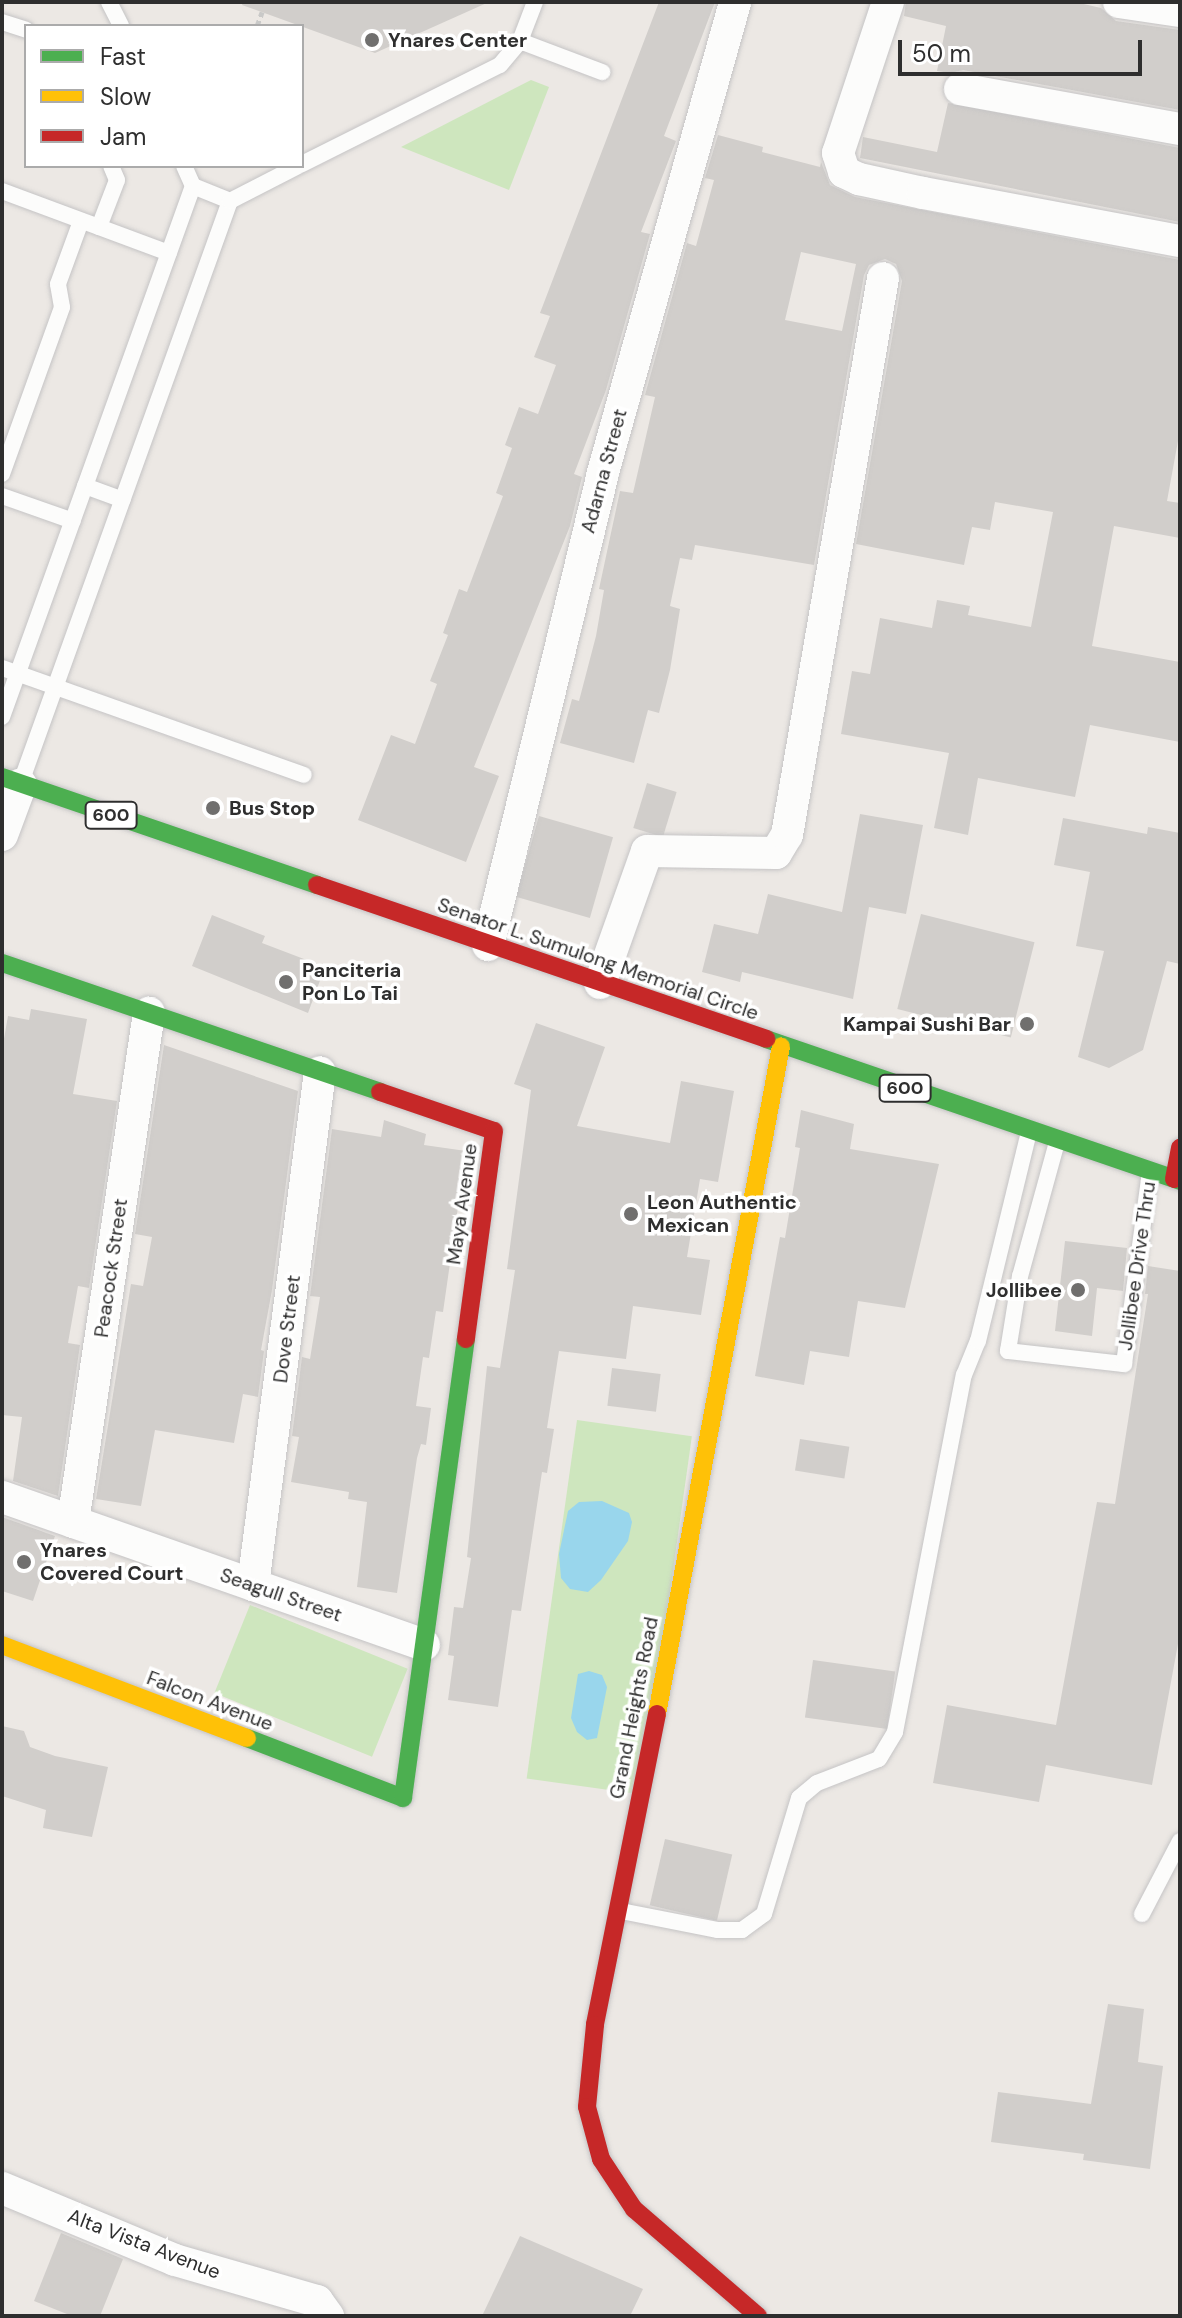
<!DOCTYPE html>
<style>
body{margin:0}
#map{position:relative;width:1182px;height:2318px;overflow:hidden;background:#ece8e4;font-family:"DM Sans",sans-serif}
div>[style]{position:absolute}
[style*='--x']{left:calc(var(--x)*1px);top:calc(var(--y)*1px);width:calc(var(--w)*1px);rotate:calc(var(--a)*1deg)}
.green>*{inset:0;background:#cee6be;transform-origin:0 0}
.water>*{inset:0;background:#99d6ec}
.building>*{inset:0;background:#d1cecb;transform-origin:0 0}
.path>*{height:5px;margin-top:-2.5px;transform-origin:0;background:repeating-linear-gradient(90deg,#c9c9c8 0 6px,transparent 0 10px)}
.roads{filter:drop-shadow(0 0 2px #c5c4c5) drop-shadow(0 0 2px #c5c4c5)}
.lane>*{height:16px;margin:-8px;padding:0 8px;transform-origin:8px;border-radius:8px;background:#fcfcfb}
.street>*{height:32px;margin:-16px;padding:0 16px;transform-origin:16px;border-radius:16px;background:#fcfcfb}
.fast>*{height:18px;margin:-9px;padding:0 9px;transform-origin:9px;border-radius:9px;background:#4caf50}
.slow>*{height:18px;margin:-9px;padding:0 9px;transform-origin:9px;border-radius:9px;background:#ffc107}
.jam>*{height:18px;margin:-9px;padding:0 9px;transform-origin:9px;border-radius:9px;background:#c62828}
.dots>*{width:22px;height:22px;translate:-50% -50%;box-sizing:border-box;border:4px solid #fff;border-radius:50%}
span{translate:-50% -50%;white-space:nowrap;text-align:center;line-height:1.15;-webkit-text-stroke:7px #fff;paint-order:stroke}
.shield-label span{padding:2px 6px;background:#fff;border:2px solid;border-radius:6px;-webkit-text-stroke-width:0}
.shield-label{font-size:18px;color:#2e2e2e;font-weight:700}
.poi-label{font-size:20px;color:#2e2e2e;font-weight:700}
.left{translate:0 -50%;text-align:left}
.right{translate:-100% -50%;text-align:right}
.street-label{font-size:20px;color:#2e2e2e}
.frame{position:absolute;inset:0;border:4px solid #2e2e2e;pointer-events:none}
.legend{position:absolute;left:24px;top:24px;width:280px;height:144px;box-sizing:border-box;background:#fff;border:2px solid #ababab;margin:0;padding:10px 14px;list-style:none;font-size:24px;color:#2e2e2e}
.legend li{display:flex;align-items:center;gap:16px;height:40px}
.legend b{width:40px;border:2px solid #ababab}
.scale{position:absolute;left:898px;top:40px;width:244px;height:36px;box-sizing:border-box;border:4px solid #2e2e2e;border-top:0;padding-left:10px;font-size:24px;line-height:28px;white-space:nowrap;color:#2e2e2e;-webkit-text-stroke:6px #fff;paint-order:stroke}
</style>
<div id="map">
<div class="green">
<i style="clip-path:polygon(531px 80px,549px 87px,509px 190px,401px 147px)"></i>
<i style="left:577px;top:1420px;width:116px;height:362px;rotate:8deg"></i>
<i style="left:250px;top:1605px;width:170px;height:95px;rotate:22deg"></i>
</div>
<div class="water">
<i style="clip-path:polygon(602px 1501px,629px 1513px,632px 1522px,628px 1541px,601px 1580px,588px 1592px,570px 1589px,561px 1578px,559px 1554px,568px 1511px,579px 1502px)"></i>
<i style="clip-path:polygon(589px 1671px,602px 1675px,607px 1687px,597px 1738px,587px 1740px,577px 1732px,571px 1718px,578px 1674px)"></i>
</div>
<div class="building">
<i style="clip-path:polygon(243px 2px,489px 2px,375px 53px,242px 5px)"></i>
<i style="clip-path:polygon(659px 2px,715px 2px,664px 136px,676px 141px,641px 232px,650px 234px,606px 390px,574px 474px,582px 477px,570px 526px,474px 767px,499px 776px,466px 862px,358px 820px,391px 735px,415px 744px,437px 684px,430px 681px,448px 635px,443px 633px,459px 589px,467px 592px,503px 496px,496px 493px,512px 448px,505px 445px,519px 407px,538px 414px,556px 365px,534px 357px,550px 316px,540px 313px)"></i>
<i style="clip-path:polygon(906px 2px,1075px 2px,1101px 8px,1116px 21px,1180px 30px,1180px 110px,963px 70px,950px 73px,937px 71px,946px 26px,904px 16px)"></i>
<i style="clip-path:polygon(948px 103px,1180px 148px,1180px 222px,860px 158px,863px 137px,937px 152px)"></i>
<i style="clip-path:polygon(evenodd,718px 135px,763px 147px,762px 152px,820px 167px,821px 162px,830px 185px,855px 197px,1180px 260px,1180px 430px,1167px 501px,1180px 503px,1180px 538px,1114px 526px,1092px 646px,1180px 662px,1180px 742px,1090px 725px,1075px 797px,978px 778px,968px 835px,934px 828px,949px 753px,841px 734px,852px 671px,870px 674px,880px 618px,932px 628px,937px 600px,970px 606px,968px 615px,1031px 627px,1053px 512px,995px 502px,990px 530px,972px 527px,964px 565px,856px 544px,902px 281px,896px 264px,885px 259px,869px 265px,864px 275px,814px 565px,695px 545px,692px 560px,680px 558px,670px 606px,680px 609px,670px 670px,659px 713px,648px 710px,634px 763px,560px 743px,572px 699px,579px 701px,596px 636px,604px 590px,599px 589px,620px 491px,633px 493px,655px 397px,645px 395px,687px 243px,696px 246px,714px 180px,705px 178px,718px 135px,801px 252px,856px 264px,842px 331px,785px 320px,801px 252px)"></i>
<i style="left:647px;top:783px;width:31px;height:47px;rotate:17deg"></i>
<i style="clip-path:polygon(860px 814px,923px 825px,906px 914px,869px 907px,853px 999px,742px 972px,740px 982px,702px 972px,714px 924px,758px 934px,768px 894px,842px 912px)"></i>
<i style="left:539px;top:816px;width:77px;height:84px;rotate:16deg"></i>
<i style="clip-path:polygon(1063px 818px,1147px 834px,1148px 827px,1180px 833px,1180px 964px,1167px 961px,1143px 1050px,1109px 1068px,1078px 1057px,1104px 951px,1076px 946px,1090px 872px,1054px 865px)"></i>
<i style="left:921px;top:914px;width:117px;height:98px;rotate:14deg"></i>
<i style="clip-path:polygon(212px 915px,265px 936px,262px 943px,325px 967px,308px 1013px,192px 966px)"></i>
<i style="clip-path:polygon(31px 1009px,87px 1019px,73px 1094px,117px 1101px,89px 1288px,78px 1286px,68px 1343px,80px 1345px,58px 1496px,13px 1481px,22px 1417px,2px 1415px,2px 1050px,8px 1016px,29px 1020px)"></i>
<i style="clip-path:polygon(536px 1023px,605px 1047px,577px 1126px,670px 1143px,681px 1081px,734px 1091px,718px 1182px,700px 1179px,687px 1257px,710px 1260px,701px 1315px,633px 1306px,626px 1359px,559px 1351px,547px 1428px,554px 1429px,547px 1473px,542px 1472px,521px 1611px,512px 1610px,498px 1707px,448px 1700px,454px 1656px,448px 1655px,454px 1607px,463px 1608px,471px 1558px,467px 1557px,487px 1366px,500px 1368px,515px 1270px,507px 1269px,531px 1090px,514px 1084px)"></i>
<i style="clip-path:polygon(164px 1045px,298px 1091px,272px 1290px,261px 1350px,264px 1351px,258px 1397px,243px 1394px,234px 1443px,155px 1430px,141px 1506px,96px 1499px,131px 1284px,143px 1286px,152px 1237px,135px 1234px)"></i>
<i style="clip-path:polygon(801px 1110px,854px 1124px,850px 1149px,939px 1164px,905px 1308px,858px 1301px,849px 1357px,810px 1351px,804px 1385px,755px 1376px,780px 1237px,785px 1238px,800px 1148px,795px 1147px)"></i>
<i style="clip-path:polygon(384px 1120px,426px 1134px,424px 1145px,466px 1151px,443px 1312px,436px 1311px,429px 1358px,423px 1357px,416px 1406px,431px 1408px,426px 1445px,421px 1444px,417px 1458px,397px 1593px,357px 1587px,367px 1502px,348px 1499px,349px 1492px,291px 1482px,299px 1437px,292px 1436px,302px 1357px,310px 1359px,320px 1297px,310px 1296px,332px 1129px,381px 1137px)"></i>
<i style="clip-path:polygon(1065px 1241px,1127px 1248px,1123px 1291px,1097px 1288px,1092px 1336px,1055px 1331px)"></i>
<i style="clip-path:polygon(1148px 1266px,1180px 1271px,1180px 1633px,1152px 1785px,1046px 1765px,1039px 1802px,933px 1783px,947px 1705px,1056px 1725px,1097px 1502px,1115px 1504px,1148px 1294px,1145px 1294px)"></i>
<i style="left:612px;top:1368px;width:49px;height:38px;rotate:7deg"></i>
<i style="left:800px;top:1439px;width:50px;height:32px;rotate:9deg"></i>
<i style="clip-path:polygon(2px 1517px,55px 1536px,33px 1601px,2px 1591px)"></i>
<i style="left:813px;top:1660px;width:83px;height:58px;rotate:8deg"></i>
<i style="clip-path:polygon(2px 1726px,24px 1731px,30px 1747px,55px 1756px,108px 1767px,92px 1837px,43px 1828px,46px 1810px,2px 1796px)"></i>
<i style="left:665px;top:1839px;width:69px;height:68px;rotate:13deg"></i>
<i style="clip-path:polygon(1108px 2004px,1144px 2009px,1138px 2062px,1163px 2066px,1150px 2169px,1083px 2160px,1084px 2154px,991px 2142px,998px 2092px,1091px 2104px)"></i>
<i style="clip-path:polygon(61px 2233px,123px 2259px,100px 2316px,72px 2316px,34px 2301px)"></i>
<i style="clip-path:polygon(520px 2236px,643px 2289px,630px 2316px,482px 2316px)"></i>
</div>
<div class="path">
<i style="--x:257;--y:26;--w:15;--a:-70"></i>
</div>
<div class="roads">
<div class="lane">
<i style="--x:109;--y:2;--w:27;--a:63"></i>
<i style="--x:2;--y:22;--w:25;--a:18"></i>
<i style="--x:520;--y:41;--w:88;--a:20.7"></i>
<i style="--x:302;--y:164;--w:221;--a:-26.6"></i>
<i style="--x:500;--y:65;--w:31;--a:-50"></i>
<i style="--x:520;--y:41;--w:42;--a:-69"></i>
<i style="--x:193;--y:186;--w:40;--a:22"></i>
<i style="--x:2;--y:191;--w:178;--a:20.4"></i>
<i style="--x:99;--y:227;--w:50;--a:-69"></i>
<i style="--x:117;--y:180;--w:15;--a:-113"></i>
<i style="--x:2;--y:474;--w:177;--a:-70.2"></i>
<i style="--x:62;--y:307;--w:23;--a:-100"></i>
<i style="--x:58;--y:284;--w:67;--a:-69.9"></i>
<i style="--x:85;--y:486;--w:40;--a:20.2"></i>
<i style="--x:2;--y:496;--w:75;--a:19.4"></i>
<i style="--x:2;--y:668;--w:320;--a:19.5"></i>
<i style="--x:2;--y:717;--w:564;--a:-70.22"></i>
<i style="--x:193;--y:186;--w:22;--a:-114"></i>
<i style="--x:21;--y:782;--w:617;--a:-70.22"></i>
<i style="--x:230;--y:201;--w:76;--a:-27.2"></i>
<i style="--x:1057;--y:1142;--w:139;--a:105.4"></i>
<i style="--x:1020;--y:1276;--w:76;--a:99.1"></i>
<i style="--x:1008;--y:1351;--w:117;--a:6.4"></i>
<i style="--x:1124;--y:1364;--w:194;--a:-82.3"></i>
<i style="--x:621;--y:1911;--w:99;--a:11.1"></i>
<i style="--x:718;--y:1930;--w:24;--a:0"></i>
<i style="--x:742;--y:1930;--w:27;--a:-36"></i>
<i style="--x:764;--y:1914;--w:121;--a:-73.2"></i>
<i style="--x:799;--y:1798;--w:23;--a:-40"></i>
<i style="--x:817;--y:1783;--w:66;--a:-21.2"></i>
<i style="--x:879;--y:1759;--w:31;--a:-59"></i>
<i style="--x:895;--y:1732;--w:364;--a:-79.1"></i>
<i style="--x:964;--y:1375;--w:37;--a:-68"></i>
<i style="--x:978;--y:1341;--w:215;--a:-76.3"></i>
<i style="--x:1142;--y:1914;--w:82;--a:-62.5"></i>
</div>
<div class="street">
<i style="--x:888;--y:2;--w:159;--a:108.3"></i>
<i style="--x:838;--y:153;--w:20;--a:72"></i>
<i style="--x:844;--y:172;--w:17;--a:25"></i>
<i style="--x:859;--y:179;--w:66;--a:12.3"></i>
<i style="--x:923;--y:193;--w:261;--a:10.6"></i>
<i style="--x:1119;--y:2;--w:62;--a:8.4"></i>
<i style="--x:960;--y:89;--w:224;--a:10.3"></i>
<i style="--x:2;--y:835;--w:54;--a:-69.6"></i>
<i style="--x:488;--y:945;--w:483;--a:-76.3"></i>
<i style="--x:602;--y:476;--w:492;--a:-74.3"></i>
<i style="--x:600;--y:983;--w:140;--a:-70.4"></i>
<i style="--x:647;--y:851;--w:129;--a:0.9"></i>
<i style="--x:776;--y:853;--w:21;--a:-59"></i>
<i style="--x:787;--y:835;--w:565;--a:-80.22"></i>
<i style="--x:2;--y:1497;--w:447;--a:19.3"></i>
<i style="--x:73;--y:1522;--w:515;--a:-81.51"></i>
<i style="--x:253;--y:1585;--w:517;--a:-82.56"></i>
<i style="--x:2;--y:2188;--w:187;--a:22.6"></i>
<i style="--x:175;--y:2260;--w:148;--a:16.1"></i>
<i style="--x:317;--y:2301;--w:19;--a:54"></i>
</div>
<div class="fast">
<i style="--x:2;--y:777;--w:333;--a:18.9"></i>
<i style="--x:2;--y:963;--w:399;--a:18.8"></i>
<i style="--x:766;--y:1039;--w:438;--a:18.9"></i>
<i style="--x:247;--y:1738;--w:167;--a:21"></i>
<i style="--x:403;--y:1798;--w:463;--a:-82.2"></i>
</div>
<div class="slow">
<i style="--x:2;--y:1645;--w:262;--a:20.8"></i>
<i style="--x:657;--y:1714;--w:679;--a:-79.48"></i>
</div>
<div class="jam">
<i style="--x:317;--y:885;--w:475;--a:18.9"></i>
<i style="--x:380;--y:1092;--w:120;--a:18.9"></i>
<i style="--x:494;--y:1131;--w:210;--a:97.7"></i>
<i style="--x:1174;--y:1179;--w:32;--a:-79"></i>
<i style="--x:657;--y:1714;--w:317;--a:101.3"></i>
<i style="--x:595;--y:2025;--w:82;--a:95.6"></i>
<i style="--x:587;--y:2107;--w:54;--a:74.9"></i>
<i style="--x:601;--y:2159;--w:60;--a:56.6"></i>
<i style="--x:634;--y:2209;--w:164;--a:40.8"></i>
</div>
</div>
<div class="dots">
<i style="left:372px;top:40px;background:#706f6e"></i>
<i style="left:213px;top:808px;background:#706f6e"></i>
<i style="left:286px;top:982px;background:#706f6e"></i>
<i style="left:1027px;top:1024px;background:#706f6e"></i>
<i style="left:631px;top:1214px;background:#706f6e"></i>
<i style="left:1078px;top:1290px;background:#706f6e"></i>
<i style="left:24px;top:1562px;background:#706f6e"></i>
</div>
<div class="shield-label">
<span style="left:111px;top:815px">600</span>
<span style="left:905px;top:1088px">600</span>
</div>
<div class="poi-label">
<span class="left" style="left:388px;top:40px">Ynares Center</span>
<span class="left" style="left:229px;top:808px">Bus Stop</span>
<span class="left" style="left:302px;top:982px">Panciteria<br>Pon Lo Tai</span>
<span class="right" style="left:1011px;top:1024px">Kampai Sushi Bar</span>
<span class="left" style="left:647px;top:1214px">Leon Authentic<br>Mexican</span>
<span class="right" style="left:1062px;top:1290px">Jollibee</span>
<span class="left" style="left:40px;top:1562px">Ynares<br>Covered Court</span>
</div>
<div class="street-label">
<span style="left:604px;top:471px;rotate:-75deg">Adarna Street</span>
<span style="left:598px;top:959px;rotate:19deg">Senator L. Sumulong Memorial Circle</span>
<span style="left:462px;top:1204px;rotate:-82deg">Maya Avenue</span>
<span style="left:1137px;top:1266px;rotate:-82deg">Jollibee Drive Thru</span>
<span style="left:111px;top:1268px;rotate:-82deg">Peacock Street</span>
<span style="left:287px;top:1329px;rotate:-83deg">Dove Street</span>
<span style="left:281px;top:1595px;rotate:19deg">Seagull Street</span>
<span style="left:210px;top:1701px;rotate:21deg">Falcon Avenue</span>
<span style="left:634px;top:1708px;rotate:-79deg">Grand Heights Road</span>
<span style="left:144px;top:2244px;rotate:21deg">Alta Vista Avenue</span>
</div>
<div class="frame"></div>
<ul class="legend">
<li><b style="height:10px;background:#4caf50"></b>Fast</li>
<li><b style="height:10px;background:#ffc107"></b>Slow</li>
<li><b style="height:10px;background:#c62828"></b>Jam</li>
</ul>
<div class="scale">50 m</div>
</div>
